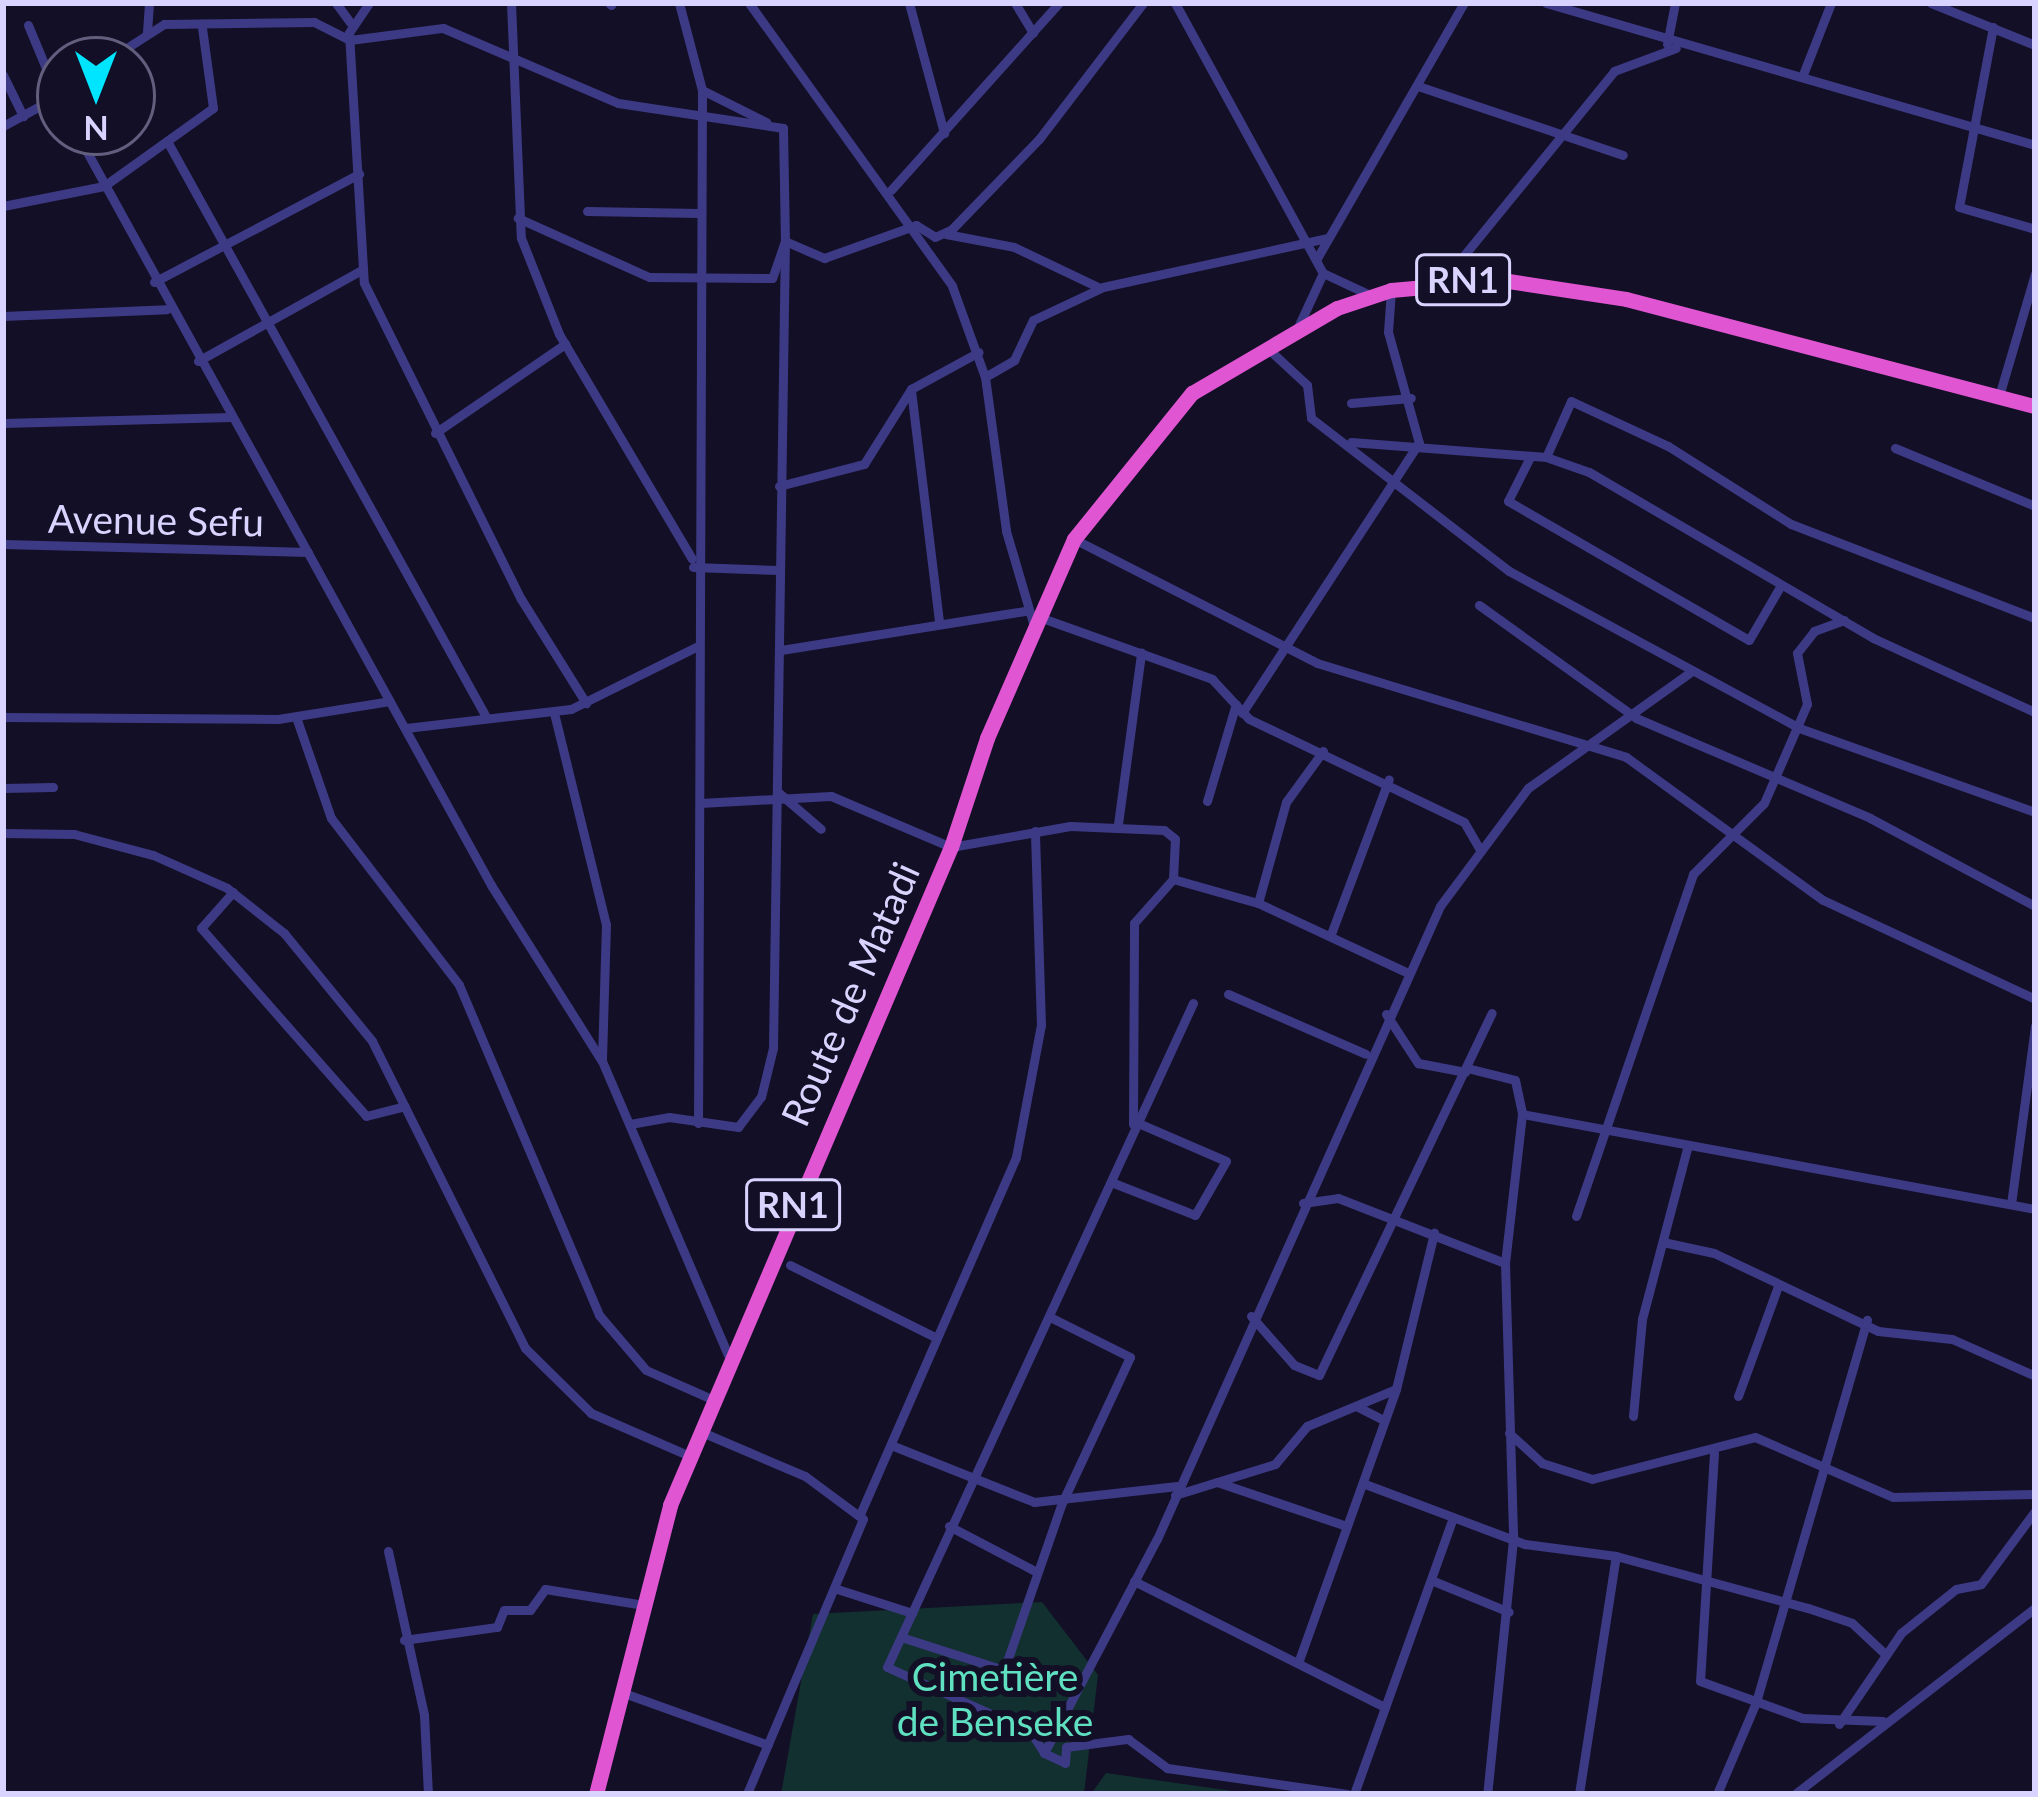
<!DOCTYPE html>
<meta charset="utf-8">
<style>
body{margin:0}
#map{position:relative;width:2038px;height:1797px;overflow:hidden;background:#130f26;font-family:Lato,sans-serif}
div>[style]{position:absolute}
[style*='--x']{left:calc(var(--x)*1px);top:calc(var(--y)*1px);width:calc(var(--w)*1px);rotate:calc(var(--a)*1deg)}
.green>*{inset:0;background:#12302f}
.minor>*{height:9px;margin:-4.5px;padding:0 4.5px;transform-origin:4.5px;border-radius:4.5px;background:#3d3a85}
.trunk>*{height:15px;margin:-7.5px;padding:0 7.5px;transform-origin:7.5px;border-radius:7.5px;background:#e055d1}
span{translate:-50% -50%;white-space:nowrap;text-align:center;line-height:1.15;-webkit-text-stroke:12px #130f26;paint-order:stroke}
.shield-label span{padding:3px 9px;background:#130f26;border:3px solid;border-radius:9px;-webkit-text-stroke-width:0}
.shield-label{font-size:36px;color:#d9d4ff;font-weight:700}
.street-label{font-size:39px;color:#d9d4ff}
.park-label{font-size:39px;color:#5fe0c0}
.frame{position:absolute;inset:0;border:6px solid #d9d4ff;pointer-events:none}
.north{position:absolute;left:36px;top:36px;width:120px;height:120px;box-sizing:border-box;background:#130f26;border:3px solid #625e7d;border-radius:50%;rotate:180deg;font-size:33px;font-weight:700;line-height:48px;text-align:center;color:#d9d4ff}
.north::after{content:'';display:block;margin:auto;width:42px;height:54px;background:#00e5ff;clip-path:polygon(50% 0,100% 100%,50% 72%,0 100%)}
</style>
<div id="map">
<div class="green">
<i style="clip-path:polygon(1042px 1602px,1098px 1675px,1084px 1794px,781px 1794px,813px 1614px)"></i>
<i style="clip-path:polygon(1106px 1773px,1254px 1794px,1091px 1794px)"></i>
</div>
<div class="minor">
<i style="--x:336;--y:3;--w:24;--a:54"></i>
<i style="--x:369;--y:3;--w:36;--a:124"></i>
<i style="--x:349;--y:33;--w:250;--a:86.6"></i>
<i style="--x:364;--y:283;--w:353;--a:63.6"></i>
<i style="--x:521;--y:599;--w:123;--a:58"></i>
<i style="--x:511;--y:3;--w:235;--a:87.6"></i>
<i style="--x:521;--y:238;--w:103;--a:68.4"></i>
<i style="--x:559;--y:334;--w:261;--a:59.4"></i>
<i style="--x:609;--y:3;--w:3;--a:45"></i>
<i style="--x:679;--y:3;--w:90;--a:75.2"></i>
<i style="--x:702;--y:90;--w:1033;--a:90.22"></i>
<i style="--x:749;--y:3;--w:348;--a:54.3"></i>
<i style="--x:952;--y:286;--w:97;--a:70.1"></i>
<i style="--x:985;--y:377;--w:155;--a:82.2"></i>
<i style="--x:1006;--y:531;--w:99;--a:73.6"></i>
<i style="--x:909;--y:3;--w:135;--a:74.9"></i>
<i style="--x:1015;--y:3;--w:35;--a:59"></i>
<i style="--x:1175;--y:3;--w:308;--a:61.3"></i>
<i style="--x:1323;--y:273;--w:57;--a:114.8"></i>
<i style="--x:1546;--y:3;--w:509;--a:16.19"></i>
<i style="--x:1931;--y:3;--w:112;--a:22"></i>
<i style="--x:28;--y:25;--w:83;--a:67.4"></i>
<i style="--x:1993;--y:27;--w:183;--a:100.7"></i>
<i style="--x:1959;--y:207;--w:79;--a:16.1"></i>
<i style="--x:147;--y:32;--w:29;--a:-86"></i>
<i style="--x:1667;--y:44;--w:42;--a:-79"></i>
<i style="--x:108;--y:60;--w:67;--a:-32.7"></i>
<i style="--x:164;--y:24;--w:150;--a:-0.8"></i>
<i style="--x:314;--y:22;--w:40;--a:26.6"></i>
<i style="--x:350;--y:40;--w:94;--a:-7.4"></i>
<i style="--x:443;--y:28;--w:190;--a:23.2"></i>
<i style="--x:618;--y:103;--w:167;--a:8.6"></i>
<i style="--x:783;--y:128;--w:113;--a:89"></i>
<i style="--x:785;--y:241;--w:39;--a:109"></i>
<i style="--x:772;--y:278;--w:123;--a:-179.5"></i>
<i style="--x:649;--y:277;--w:144;--a:-155.8"></i>
<i style="--x:3;--y:75;--w:46;--a:64"></i>
<i style="--x:1802;--y:77;--w:79;--a:-68.6"></i>
<i style="--x:1418;--y:86;--w:216;--a:18.6"></i>
<i style="--x:702;--y:90;--w:72;--a:26.6"></i>
<i style="--x:3;--y:126;--w:65;--a:-28.5"></i>
<i style="--x:76;--y:132;--w:860;--a:61.14"></i>
<i style="--x:491;--y:885;--w:208;--a:57.8"></i>
<i style="--x:602;--y:1061;--w:320;--a:66.8"></i>
<i style="--x:167;--y:141;--w:656;--a:61.01"></i>
<i style="--x:891;--y:190;--w:251;--a:-48.1"></i>
<i style="--x:3;--y:206;--w:103;--a:-11.2"></i>
<i style="--x:104;--y:186;--w:134;--a:-35.6"></i>
<i style="--x:213;--y:108;--w:81;--a:-97.8"></i>
<i style="--x:587;--y:211;--w:111;--a:1"></i>
<i style="--x:946;--y:234;--w:69;--a:10.8"></i>
<i style="--x:1014;--y:247;--w:93;--a:25.5"></i>
<i style="--x:1316;--y:260;--w:297;--a:-60.1"></i>
<i style="--x:1323;--y:273;--w:54;--a:25.1"></i>
<i style="--x:1443;--y:281;--w:271;--a:-50.8"></i>
<i style="--x:1614;--y:71;--w:66;--a:-20.4"></i>
<i style="--x:154;--y:282;--w:232;--a:-27.8"></i>
<i style="--x:3;--y:316;--w:164;--a:-2.4"></i>
<i style="--x:1266;--y:347;--w:56;--a:42.8"></i>
<i style="--x:1307;--y:385;--w:33;--a:83"></i>
<i style="--x:1311;--y:418;--w:250;--a:37.7"></i>
<i style="--x:1509;--y:571;--w:330;--a:28.4"></i>
<i style="--x:1799;--y:728;--w:251;--a:19.6"></i>
<i style="--x:198;--y:361;--w:189;--a:-29.1"></i>
<i style="--x:985;--y:377;--w:34;--a:-30"></i>
<i style="--x:1014;--y:360;--w:44;--a:-64.6"></i>
<i style="--x:1033;--y:320;--w:77;--a:-25.2"></i>
<i style="--x:1103;--y:287;--w:229;--a:-12.3"></i>
<i style="--x:911;--y:390;--w:235;--a:83.1"></i>
<i style="--x:1999;--y:396;--w:127;--a:-73.6"></i>
<i style="--x:1351;--y:403;--w:60;--a:-4.8"></i>
<i style="--x:3;--y:423;--w:228;--a:-1.5"></i>
<i style="--x:435;--y:433;--w:158;--a:-34.4"></i>
<i style="--x:1351;--y:442;--w:196;--a:4.4"></i>
<i style="--x:1546;--y:457;--w:46;--a:19.2"></i>
<i style="--x:1589;--y:472;--w:329;--a:30.3"></i>
<i style="--x:1873;--y:638;--w:178;--a:24.6"></i>
<i style="--x:1895;--y:448;--w:152;--a:22.5"></i>
<i style="--x:1530;--y:457;--w:49;--a:116.6"></i>
<i style="--x:1508;--y:501;--w:278;--a:30"></i>
<i style="--x:1749;--y:640;--w:64;--a:-59.8"></i>
<i style="--x:1546;--y:457;--w:61;--a:-65.9"></i>
<i style="--x:1571;--y:401;--w:107;--a:24.9"></i>
<i style="--x:1668;--y:446;--w:146;--a:32.4"></i>
<i style="--x:1791;--y:524;--w:261;--a:21.1"></i>
<i style="--x:779;--y:486;--w:88;--a:-14.5"></i>
<i style="--x:864;--y:464;--w:89;--a:-57.9"></i>
<i style="--x:911;--y:389;--w:77;--a:-28.6"></i>
<i style="--x:1074;--y:539;--w:273;--a:27"></i>
<i style="--x:1317;--y:663;--w:323;--a:16.9"></i>
<i style="--x:1626;--y:757;--w:243;--a:36"></i>
<i style="--x:1823;--y:900;--w:234;--a:25"></i>
<i style="--x:3;--y:544;--w:305;--a:1.5"></i>
<i style="--x:693;--y:567;--w:86;--a:2"></i>
<i style="--x:1479;--y:605;--w:193;--a:35.7"></i>
<i style="--x:1636;--y:718;--w:254;--a:23.1"></i>
<i style="--x:1870;--y:818;--w:187;--a:28.1"></i>
<i style="--x:1042;--y:618;--w:181;--a:19.7"></i>
<i style="--x:1212;--y:679;--w:54;--a:47.2"></i>
<i style="--x:1249;--y:719;--w:238;--a:25.6"></i>
<i style="--x:1464;--y:822;--w:30;--a:60"></i>
<i style="--x:781;--y:650;--w:247;--a:-9.1"></i>
<i style="--x:554;--y:713;--w:217;--a:76.2"></i>
<i style="--x:606;--y:924;--w:137;--a:91.7"></i>
<i style="--x:1242;--y:713;--w:323;--a:-56.8"></i>
<i style="--x:1419;--y:443;--w:115;--a:-105.6"></i>
<i style="--x:1388;--y:332;--w:42;--a:-85.9"></i>
<i style="--x:3;--y:717;--w:275;--a:0.4"></i>
<i style="--x:278;--y:719;--w:113;--a:-9.1"></i>
<i style="--x:296;--y:717;--w:107;--a:70.9"></i>
<i style="--x:331;--y:818;--w:210;--a:52.5"></i>
<i style="--x:459;--y:985;--w:358;--a:67"></i>
<i style="--x:599;--y:1315;--w:72;--a:49.5"></i>
<i style="--x:646;--y:1370;--w:77;--a:23.9"></i>
<i style="--x:406;--y:728;--w:166;--a:-6.6"></i>
<i style="--x:571;--y:709;--w:140;--a:-26.4"></i>
<i style="--x:3;--y:788;--w:50;--a:-1.1"></i>
<i style="--x:779;--y:793;--w:55;--a:40.6"></i>
<i style="--x:1207;--y:801;--w:101;--a:-73.4"></i>
<i style="--x:700;--y:803;--w:131;--a:-3.1"></i>
<i style="--x:831;--y:796;--w:130;--a:23"></i>
<i style="--x:951;--y:847;--w:121;--a:-10"></i>
<i style="--x:1070;--y:826;--w:94;--a:2.4"></i>
<i style="--x:1164;--y:830;--w:14;--a:39"></i>
<i style="--x:1175;--y:839;--w:40;--a:92.9"></i>
<i style="--x:1173;--y:879;--w:88;--a:15.8"></i>
<i style="--x:1258;--y:903;--w:163;--a:25"></i>
<i style="--x:1118;--y:824;--w:173;--a:-82.3"></i>
<i style="--x:3;--y:833;--w:71;--a:0.8"></i>
<i style="--x:74;--y:834;--w:82;--a:14.9"></i>
<i style="--x:153;--y:855;--w:81;--a:24"></i>
<i style="--x:227;--y:888;--w:73;--a:38.3"></i>
<i style="--x:284;--y:933;--w:139;--a:50.8"></i>
<i style="--x:372;--y:1041;--w:343;--a:63.5"></i>
<i style="--x:525;--y:1348;--w:93;--a:44.6"></i>
<i style="--x:591;--y:1413;--w:108;--a:23.5"></i>
<i style="--x:233;--y:892;--w:48;--a:131.6"></i>
<i style="--x:201;--y:928;--w:250;--a:48.7"></i>
<i style="--x:366;--y:1116;--w:40;--a:-14.4"></i>
<i style="--x:1258;--y:903;--w:105;--a:-74.5"></i>
<i style="--x:1286;--y:802;--w:63;--a:-54"></i>
<i style="--x:1331;--y:934;--w:165;--a:-69.5"></i>
<i style="--x:1228;--y:994;--w:150;--a:23.5"></i>
<i style="--x:1193;--y:1003;--w:731;--a:114.74"></i>
<i style="--x:887;--y:1667;--w:158;--a:24.3"></i>
<i style="--x:1031;--y:1732;--w:25;--a:58"></i>
<i style="--x:1044;--y:1753;--w:242;--a:-62.2"></i>
<i style="--x:1157;--y:1539;--w:693;--a:-65.91"></i>
<i style="--x:1440;--y:906;--w:147;--a:-53.3"></i>
<i style="--x:1528;--y:788;--w:201;--a:-35.5"></i>
<i style="--x:1386;--y:1014;--w:59;--a:56.9"></i>
<i style="--x:1418;--y:1063;--w:48;--a:10.8"></i>
<i style="--x:1467;--y:1068;--w:49;--a:14"></i>
<i style="--x:1515;--y:1080;--w:35;--a:78"></i>
<i style="--x:1522;--y:1114;--w:150;--a:96.5"></i>
<i style="--x:1505;--y:1263;--w:277;--a:88.3"></i>
<i style="--x:1513;--y:1540;--w:255;--a:95.8"></i>
<i style="--x:1522;--y:1114;--w:522;--a:10.49"></i>
<i style="--x:630;--y:1124;--w:40;--a:-10"></i>
<i style="--x:669;--y:1117;--w:70;--a:8.2"></i>
<i style="--x:738;--y:1127;--w:38;--a:-53"></i>
<i style="--x:761;--y:1097;--w:50;--a:-76.2"></i>
<i style="--x:773;--y:1048;--w:807;--a:-89.15"></i>
<i style="--x:785;--y:241;--w:43;--a:23.6"></i>
<i style="--x:824;--y:258;--w:98;--a:-19.7"></i>
<i style="--x:916;--y:225;--w:22;--a:32"></i>
<i style="--x:935;--y:237;--w:19;--a:-25"></i>
<i style="--x:952;--y:229;--w:125;--a:-46"></i>
<i style="--x:1039;--y:139;--w:171;--a:-52.6"></i>
<i style="--x:1133;--y:1124;--w:201;--a:-89.7"></i>
<i style="--x:1134;--y:923;--w:59;--a:-48.4"></i>
<i style="--x:1111;--y:1182;--w:90;--a:21.4"></i>
<i style="--x:1195;--y:1215;--w:62;--a:-60.1"></i>
<i style="--x:1226;--y:1161;--w:98;--a:-156.6"></i>
<i style="--x:1303;--y:1203;--w:35;--a:-8"></i>
<i style="--x:1338;--y:1198;--w:179;--a:21.3"></i>
<i style="--x:2011;--y:1204;--w:180;--a:-82.3"></i>
<i style="--x:1576;--y:1216;--w:361;--a:-71.1"></i>
<i style="--x:1693;--y:874;--w:100;--a:-45"></i>
<i style="--x:1764;--y:803;--w:108;--a:-66.5"></i>
<i style="--x:1807;--y:704;--w:52;--a:-101.1"></i>
<i style="--x:1797;--y:653;--w:28;--a:-52"></i>
<i style="--x:1814;--y:631;--w:32;--a:-20"></i>
<i style="--x:1663;--y:1242;--w:52;--a:12.2"></i>
<i style="--x:1714;--y:1253;--w:182;--a:25.4"></i>
<i style="--x:1878;--y:1331;--w:74;--a:6.2"></i>
<i style="--x:1952;--y:1339;--w:91;--a:24"></i>
<i style="--x:790;--y:1265;--w:164;--a:26.4"></i>
<i style="--x:1251;--y:1316;--w:65;--a:48.7"></i>
<i style="--x:1294;--y:1365;--w:27;--a:22"></i>
<i style="--x:1319;--y:1375;--w:401;--a:-64.5"></i>
<i style="--x:1738;--y:1396;--w:117;--a:-70"></i>
<i style="--x:1356;--y:1406;--w:31;--a:27"></i>
<i style="--x:1633;--y:1416;--w:97;--a:-84.7"></i>
<i style="--x:1642;--y:1319;--w:176;--a:-75.2"></i>
<i style="--x:704;--y:1433;--w:110;--a:23.1"></i>
<i style="--x:805;--y:1476;--w:72;--a:36.6"></i>
<i style="--x:863;--y:1519;--w:298;--a:112.9"></i>
<i style="--x:1509;--y:1433;--w:45;--a:42.3"></i>
<i style="--x:1542;--y:1463;--w:52;--a:17.7"></i>
<i style="--x:1592;--y:1479;--w:168;--a:-14.4"></i>
<i style="--x:1755;--y:1437;--w:150;--a:23.5"></i>
<i style="--x:1893;--y:1497;--w:142;--a:-1.2"></i>
<i style="--x:891;--y:1445;--w:154;--a:21.7"></i>
<i style="--x:1034;--y:1502;--w:144;--a:-6.4"></i>
<i style="--x:1714;--y:1453;--w:228;--a:93.5"></i>
<i style="--x:1700;--y:1681;--w:109;--a:19.9"></i>
<i style="--x:1802;--y:1718;--w:81;--a:2.1"></i>
<i style="--x:1217;--y:1482;--w:136;--a:18.8"></i>
<i style="--x:1365;--y:1484;--w:171;--a:20.6"></i>
<i style="--x:1525;--y:1544;--w:92;--a:7.5"></i>
<i style="--x:1616;--y:1556;--w:199;--a:15.2"></i>
<i style="--x:1808;--y:1608;--w:46;--a:18.8"></i>
<i style="--x:1852;--y:1623;--w:45;--a:43.2"></i>
<i style="--x:1175;--y:1495;--w:105;--a:-17.2"></i>
<i style="--x:1275;--y:1464;--w:50;--a:-49.9"></i>
<i style="--x:1307;--y:1426;--w:96;--a:-22.6"></i>
<i style="--x:861;--y:1512;--w:387;--a:-66.4"></i>
<i style="--x:1016;--y:1157;--w:134;--a:-79.3"></i>
<i style="--x:1041;--y:1025;--w:194;--a:-91.8"></i>
<i style="--x:949;--y:1526;--w:97;--a:27.6"></i>
<i style="--x:388;--y:1551;--w:168;--a:77.6"></i>
<i style="--x:424;--y:1715;--w:79;--a:87.1"></i>
<i style="--x:1431;--y:1580;--w:84;--a:22.3"></i>
<i style="--x:1134;--y:1581;--w:281;--a:26.7"></i>
<i style="--x:837;--y:1589;--w:79;--a:17.7"></i>
<i style="--x:901;--y:1637;--w:108;--a:17.8"></i>
<i style="--x:1004;--y:1670;--w:175;--a:-70.9"></i>
<i style="--x:1061;--y:1505;--w:163;--a:-65"></i>
<i style="--x:1130;--y:1357;--w:89;--a:-153.4"></i>
<i style="--x:404;--y:1640;--w:94;--a:-8"></i>
<i style="--x:497;--y:1627;--w:18;--a:-68"></i>
<i style="--x:504;--y:1610;--w:26;--a:0"></i>
<i style="--x:530;--y:1610;--w:26;--a:-54"></i>
<i style="--x:545;--y:1589;--w:94;--a:9.2"></i>
<i style="--x:1298;--y:1663;--w:291;--a:-70.3"></i>
<i style="--x:1396;--y:1389;--w:161;--a:-76.3"></i>
<i style="--x:621;--y:1692;--w:156;--a:19.8"></i>
<i style="--x:1839;--y:1724;--w:110;--a:-55.7"></i>
<i style="--x:1901;--y:1633;--w:70;--a:-38.7"></i>
<i style="--x:1956;--y:1589;--w:25;--a:-11"></i>
<i style="--x:1981;--y:1584;--w:91;--a:-53.5"></i>
<i style="--x:1044;--y:1753;--w:23;--a:25"></i>
<i style="--x:1065;--y:1763;--w:16;--a:-86"></i>
<i style="--x:1066;--y:1747;--w:63;--a:-7.4"></i>
<i style="--x:1128;--y:1739;--w:49;--a:36.6"></i>
<i style="--x:1167;--y:1768;--w:182;--a:8.2"></i>
<i style="--x:1354;--y:1794;--w:293;--a:-70.3"></i>
<i style="--x:1579;--y:1794;--w:241;--a:-81.2"></i>
<i style="--x:1717;--y:1794;--w:100;--a:-67"></i>
<i style="--x:1756;--y:1702;--w:398;--a:-73.8"></i>
<i style="--x:1795;--y:1794;--w:304;--a:-37.8"></i>
</div>
<div class="trunk">
<i style="--x:596;--y:1794;--w:298;--a:-75.6"></i>
<i style="--x:670;--y:1505;--w:715;--a:-66.88"></i>
<i style="--x:951;--y:847;--w:115;--a:-71.7"></i>
<i style="--x:987;--y:738;--w:217;--a:-66.4"></i>
<i style="--x:1074;--y:539;--w:188;--a:-51.1"></i>
<i style="--x:1192;--y:393;--w:168;--a:-30.4"></i>
<i style="--x:1337;--y:308;--w:57;--a:-18.4"></i>
<i style="--x:1391;--y:290;--w:111;--a:-5.1"></i>
<i style="--x:1502;--y:280;--w:125;--a:8.7"></i>
<i style="--x:1626;--y:299;--w:423;--a:14.7"></i>
</div>
<div class="shield-label">
<span style="left:1463px;top:280px">RN1</span>
<span style="left:793px;top:1205px">RN1</span>
</div>
<div class="street-label">
<span style="left:156px;top:520px;rotate:1deg">Avenue Sefu</span>
<span style="left:850px;top:994px;rotate:-66deg">Route de Matadi</span>
</div>
<div class="park-label">
<span style="left:995px;top:1699px">Cimetière<br>de Benseke</span>
</div>
<div class="frame"></div>
<div class="north">N</div>
</div>
